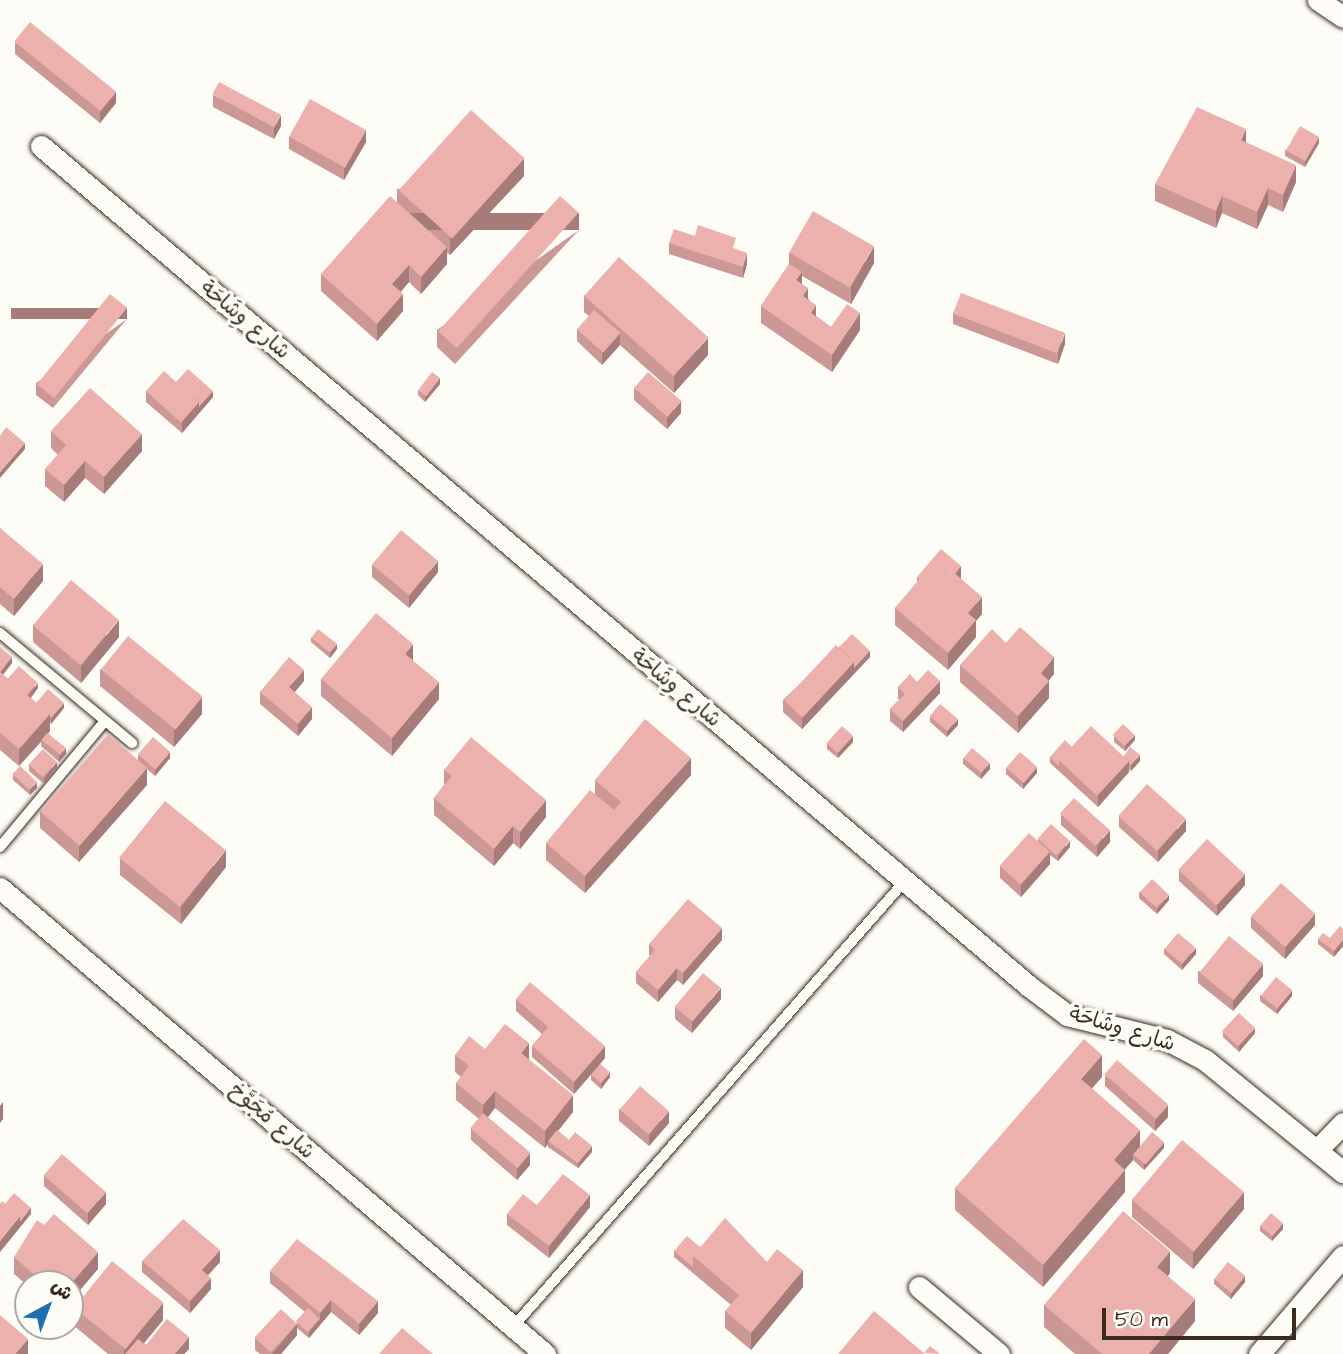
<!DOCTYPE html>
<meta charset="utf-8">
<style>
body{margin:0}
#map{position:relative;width:1343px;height:1354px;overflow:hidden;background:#fdfcf7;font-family:"Architects Daughter","Playpen Sans Arabic",sans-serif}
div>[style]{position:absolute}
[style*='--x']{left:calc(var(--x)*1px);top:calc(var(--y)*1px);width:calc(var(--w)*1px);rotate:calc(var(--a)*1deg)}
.roads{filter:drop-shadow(0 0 2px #3b2a1e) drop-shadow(0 0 2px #3b2a1e)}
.lane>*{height:10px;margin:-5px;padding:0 5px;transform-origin:5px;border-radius:5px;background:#fdfcf7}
.street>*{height:21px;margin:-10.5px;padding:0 10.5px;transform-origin:10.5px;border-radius:10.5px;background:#fdfcf7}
.wall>*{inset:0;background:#cb9895}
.shaded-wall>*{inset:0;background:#a57c79;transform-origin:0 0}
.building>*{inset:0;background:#ecb1ad;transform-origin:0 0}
span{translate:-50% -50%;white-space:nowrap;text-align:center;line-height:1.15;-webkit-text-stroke:7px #fdfcf7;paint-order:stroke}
.street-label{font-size:21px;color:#3b2a1e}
.north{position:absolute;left:14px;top:1270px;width:70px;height:70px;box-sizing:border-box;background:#fdfcf7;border:2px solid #afa8a0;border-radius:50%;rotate:41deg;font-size:19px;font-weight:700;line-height:28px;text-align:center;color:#3b2a1e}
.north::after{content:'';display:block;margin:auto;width:24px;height:32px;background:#1f6fb2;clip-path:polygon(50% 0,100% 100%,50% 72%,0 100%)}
.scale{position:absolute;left:1102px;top:1308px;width:194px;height:32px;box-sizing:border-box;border:4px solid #3b2a1e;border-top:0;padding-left:9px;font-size:21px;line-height:24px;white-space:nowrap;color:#3b2a1e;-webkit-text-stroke:5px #fdfcf7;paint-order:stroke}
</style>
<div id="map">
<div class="roads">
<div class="lane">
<i style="--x:0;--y:633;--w:172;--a:39.8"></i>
<i style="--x:0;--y:847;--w:164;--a:-50.2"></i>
<i style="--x:513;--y:1327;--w:592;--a:-48.7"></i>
</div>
<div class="street">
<i style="--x:1318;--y:0;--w:30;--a:34"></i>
<i style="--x:41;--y:146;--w:1298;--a:40.38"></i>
<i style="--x:1030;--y:987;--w:46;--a:37.1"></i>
<i style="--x:1067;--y:1015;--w:103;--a:14"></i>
<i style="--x:1167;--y:1040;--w:43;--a:27.8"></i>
<i style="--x:1205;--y:1060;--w:178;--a:39.1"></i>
<i style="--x:0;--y:888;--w:717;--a:40.53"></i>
<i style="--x:1318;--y:1149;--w:36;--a:-46"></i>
<i style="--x:919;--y:1287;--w:104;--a:39.9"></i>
<i style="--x:1259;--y:1354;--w:129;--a:-49.4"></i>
</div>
</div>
<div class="wall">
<i style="clip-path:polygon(15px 42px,116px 103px,100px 123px,15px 54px)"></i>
<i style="clip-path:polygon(213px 95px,281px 126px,274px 139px,213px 107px)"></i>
<i style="clip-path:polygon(289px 137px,366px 142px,344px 180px,289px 149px)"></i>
<i style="clip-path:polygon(1246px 142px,1296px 182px,1283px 212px,1268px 205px,1257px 229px,1222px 213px,1216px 228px,1155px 201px,1155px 184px)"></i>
<i style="clip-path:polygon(1319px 143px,1305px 167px,1285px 156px,1285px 150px)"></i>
<i style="clip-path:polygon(524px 176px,450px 255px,447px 253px,447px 264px,421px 294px,409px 282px,401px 292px,403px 311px,377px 341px,321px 291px,321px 274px,397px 202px,397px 189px)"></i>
<i style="clip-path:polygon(579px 230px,455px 364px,437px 347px,437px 330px)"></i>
<i style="clip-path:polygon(669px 243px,736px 249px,747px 264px,743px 278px,669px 254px)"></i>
<i style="clip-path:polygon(789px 252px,874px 263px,851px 304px,802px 276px,802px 284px,816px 316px,831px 327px,860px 330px,832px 372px,761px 323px,761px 306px,789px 264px)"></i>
<i style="clip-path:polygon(584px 295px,708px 355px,674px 393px,620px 345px,602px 365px,577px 341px,577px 330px,589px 316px,584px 312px)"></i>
<i style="clip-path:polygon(953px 313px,1065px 344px,1058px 364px,953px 324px)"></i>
<i style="clip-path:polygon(127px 319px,53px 408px,36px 395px,36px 383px)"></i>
<i style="clip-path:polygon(176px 382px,213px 397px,182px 433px,146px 402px,146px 391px)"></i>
<i style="clip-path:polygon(440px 384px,425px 402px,418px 395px,418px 390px)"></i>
<i style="clip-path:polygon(634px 388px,681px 413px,667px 429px,634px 400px)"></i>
<i style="clip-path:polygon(51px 431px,142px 451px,104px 494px,85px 478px,64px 502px,45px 486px,45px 469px,58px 455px,51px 448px)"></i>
<i style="clip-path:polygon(0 528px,43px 581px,14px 616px,0 604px)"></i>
<i style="clip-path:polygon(372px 565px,438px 572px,409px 608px,372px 577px)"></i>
<i style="clip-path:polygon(917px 577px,961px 578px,960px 579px,982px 614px,976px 621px,976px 637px,948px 670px,895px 625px,895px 608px,917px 583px)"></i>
<i style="clip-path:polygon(33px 625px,119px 637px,81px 683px,33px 642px)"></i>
<i style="clip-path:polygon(311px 637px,337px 649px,330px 658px,311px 642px)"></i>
<i style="clip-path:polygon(1006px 643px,1054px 674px,1049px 680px,1049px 698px,1018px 733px,960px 682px,960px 665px)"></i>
<i style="clip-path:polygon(0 647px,12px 663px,3px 675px,8px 679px,38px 688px,31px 698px,36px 703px,64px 708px,51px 724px,50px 722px,50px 731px,48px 733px,66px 754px,59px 762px,41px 746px,41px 742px,19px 766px,0 750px)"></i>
<i style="clip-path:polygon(839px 647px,870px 657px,802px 729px,783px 712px,783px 700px)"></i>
<i style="clip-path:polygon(413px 661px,439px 699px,392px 756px,321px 696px,321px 679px)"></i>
<i style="clip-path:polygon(100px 669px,202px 714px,174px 747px,100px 686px)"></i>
<i style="clip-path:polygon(304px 681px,294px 692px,312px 719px,298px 736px,260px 704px,260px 692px)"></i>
<i style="clip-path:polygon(917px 682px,940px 693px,903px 732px,890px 721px,890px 709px,899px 700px,898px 698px,898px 687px)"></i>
<i style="clip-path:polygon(930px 716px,958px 725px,947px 737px,930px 722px)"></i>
<i style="clip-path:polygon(1114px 736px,1135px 740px,1125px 751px,1114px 742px)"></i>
<i style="clip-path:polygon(853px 742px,838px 758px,827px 749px,827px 743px)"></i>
<i style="clip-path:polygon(1072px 747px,1124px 756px,1140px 761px,1131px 771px,1129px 769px,1129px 772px,1098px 807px,1050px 763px,1050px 757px)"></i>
<i style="clip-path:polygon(138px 755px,170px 758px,155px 776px,147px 769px,147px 785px,79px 862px,40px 828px,40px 811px,138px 760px)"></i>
<i style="clip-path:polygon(963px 758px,990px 769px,981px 779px,963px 764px)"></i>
<i style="clip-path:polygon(29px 765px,57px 768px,44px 784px,29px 771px)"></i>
<i style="clip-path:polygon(1006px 768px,1037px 773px,1023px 789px,1006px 774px)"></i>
<i style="clip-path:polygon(444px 770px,546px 817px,520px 849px,513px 843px,494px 866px,434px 815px,434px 798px,444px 785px)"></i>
<i style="clip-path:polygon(13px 774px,37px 788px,30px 795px,13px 780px)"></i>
<i style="clip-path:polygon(691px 775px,585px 893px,546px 860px,546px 843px,595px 794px,595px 780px)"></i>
<i style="clip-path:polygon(1061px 814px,1110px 842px,1097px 857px,1061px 825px)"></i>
<i style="clip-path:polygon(1119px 816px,1186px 831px,1158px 862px,1119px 827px)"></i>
<i style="clip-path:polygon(1038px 839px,1070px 847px,1058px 861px,1050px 855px,1050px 864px,1021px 897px,1000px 878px,1000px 866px,1038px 841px)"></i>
<i style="clip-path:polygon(120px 858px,226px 867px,181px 924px,120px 875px)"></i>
<i style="clip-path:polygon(1179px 870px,1245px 885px,1217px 916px,1179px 881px)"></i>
<i style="clip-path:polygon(1139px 892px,1169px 900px,1157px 914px,1139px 898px)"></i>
<i style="clip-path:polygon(1251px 917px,1315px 925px,1285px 959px,1251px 928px)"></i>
<i style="clip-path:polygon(1343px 929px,1343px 946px,1334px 957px,1318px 944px,1318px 939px,1330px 938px)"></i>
<i style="clip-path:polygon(722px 940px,683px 985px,677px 980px,658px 1002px,636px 983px,636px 972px,650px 956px,649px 955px,649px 944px)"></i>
<i style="clip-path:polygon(1164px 949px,1196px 954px,1182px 970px,1164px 954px)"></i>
<i style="clip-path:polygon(1198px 971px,1263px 976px,1233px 1011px,1198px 983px)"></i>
<i style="clip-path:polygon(1260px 995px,1292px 996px,1277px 1014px,1260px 1001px)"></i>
<i style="clip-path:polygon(516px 999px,605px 1058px,600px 1064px,610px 1077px,601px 1089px,591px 1080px,591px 1075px,596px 1069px,574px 1094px,532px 1057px,532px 1046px,542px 1034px,516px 1011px)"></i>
<i style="clip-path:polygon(721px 999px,692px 1033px,675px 1019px,675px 1007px)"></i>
<i style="clip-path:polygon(1223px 1032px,1255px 1033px,1239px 1052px,1223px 1037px)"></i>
<i style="clip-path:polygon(485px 1049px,529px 1059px,573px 1112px,558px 1131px,569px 1140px,592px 1152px,578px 1168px,548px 1147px,548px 1144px,545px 1148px,495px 1108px,488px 1117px,530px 1165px,517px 1180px,471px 1140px,471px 1129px,479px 1119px,456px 1100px,456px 1083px,461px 1077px,455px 1072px,455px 1055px)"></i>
<i style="clip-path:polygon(1105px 1075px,1168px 1117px,1155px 1131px,1105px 1086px)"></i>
<i style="clip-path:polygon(1102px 1077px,1092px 1088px,1140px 1146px,1164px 1148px,1144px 1170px,1133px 1160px,1125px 1169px,1125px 1192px,1043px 1287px,955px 1210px,955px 1188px)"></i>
<i style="clip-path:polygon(619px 1109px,669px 1123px,649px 1146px,619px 1121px)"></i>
<i style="clip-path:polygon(44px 1175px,106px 1204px,88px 1225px,44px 1186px)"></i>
<i style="clip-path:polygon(1132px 1200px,1244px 1209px,1193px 1269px,1132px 1217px)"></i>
<i style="clip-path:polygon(537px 1205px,590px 1207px,549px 1258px,507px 1225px,507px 1214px)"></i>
<i style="clip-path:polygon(1260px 1226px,1283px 1229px,1272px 1241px,1260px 1231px)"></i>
<i style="clip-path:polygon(700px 1247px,767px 1262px,803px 1287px,751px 1350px,725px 1328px,725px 1311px,731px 1305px,674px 1257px,674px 1251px)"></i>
<i style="clip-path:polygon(14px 1257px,98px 1269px,70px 1284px,28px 1284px,28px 1286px,14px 1274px)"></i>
<i style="clip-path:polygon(142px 1261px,220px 1262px,208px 1275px,211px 1289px,190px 1313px,142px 1272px)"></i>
<i style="clip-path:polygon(270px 1271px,378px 1313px,359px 1335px,331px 1312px,309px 1338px,297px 1328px,297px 1335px,281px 1354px,260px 1354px,255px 1350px,255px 1338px,297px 1323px,297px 1322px,305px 1312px,270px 1283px)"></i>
<i style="clip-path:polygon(1170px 1273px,1168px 1276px,1195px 1321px,1168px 1354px,1075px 1354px,1044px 1327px,1044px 1305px)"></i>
<i style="clip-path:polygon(1214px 1279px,1245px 1282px,1231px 1299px,1214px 1284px)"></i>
<i style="clip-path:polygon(73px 1307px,163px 1320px,144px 1343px,146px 1345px,189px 1349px,184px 1354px,108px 1354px,73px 1325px)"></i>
</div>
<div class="shaded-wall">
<i style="clip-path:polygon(116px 92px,116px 103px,100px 123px,100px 111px)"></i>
<i style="clip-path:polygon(281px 115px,281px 126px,274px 139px,274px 128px)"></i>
<i style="clip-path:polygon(1246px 129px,1246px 146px,1241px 140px)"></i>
<i style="clip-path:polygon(366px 130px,366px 142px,344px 180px,344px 169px)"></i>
<i style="clip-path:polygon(1319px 137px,1319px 143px,1305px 167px,1305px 161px)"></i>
<i style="clip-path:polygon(524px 158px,524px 176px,450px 255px,450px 238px)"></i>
<i style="clip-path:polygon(1296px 165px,1296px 182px,1283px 212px,1283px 195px)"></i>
<i style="clip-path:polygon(1268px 188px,1268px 205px,1257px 229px,1257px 212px)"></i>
<i style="clip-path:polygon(1222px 196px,1222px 213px,1216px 228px,1216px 211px)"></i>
<i style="left:579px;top:213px;width:17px;height:183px;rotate:90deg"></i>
<i style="clip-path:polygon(874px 246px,874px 263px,851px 304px,851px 287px)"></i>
<i style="clip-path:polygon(447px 247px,447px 264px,421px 294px,421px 277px)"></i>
<i style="clip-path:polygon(747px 253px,747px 264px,743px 278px,743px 267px)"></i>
<i style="clip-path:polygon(409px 265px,409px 282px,392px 301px,392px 284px)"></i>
<i style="clip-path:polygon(802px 272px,802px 289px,796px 280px)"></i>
<i style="clip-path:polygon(808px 288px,808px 305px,803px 296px)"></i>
<i style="clip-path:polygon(403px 294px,403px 311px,377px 341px,377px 324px)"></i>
<i style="clip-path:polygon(816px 305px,816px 322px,811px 313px)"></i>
<i style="left:127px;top:308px;width:11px;height:116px;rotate:90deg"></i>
<i style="clip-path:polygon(860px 313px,860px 330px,832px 372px,832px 355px)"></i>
<i style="clip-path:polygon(620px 333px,620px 345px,602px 365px,602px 353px)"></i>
<i style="clip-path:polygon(1065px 333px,1065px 344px,1058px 364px,1058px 352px)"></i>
<i style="clip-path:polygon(708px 338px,708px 355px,674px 393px,674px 376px)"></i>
<i style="clip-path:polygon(440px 378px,440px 384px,425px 402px,425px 396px)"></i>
<i style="clip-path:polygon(213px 391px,213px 397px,182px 433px,182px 422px,199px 402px)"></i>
<i style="clip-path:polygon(681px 401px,681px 413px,667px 429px,667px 418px)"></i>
<i style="clip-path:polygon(142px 434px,142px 451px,104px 494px,104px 477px)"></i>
<i style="clip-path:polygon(25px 443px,25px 449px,0 478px,0 472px)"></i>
<i style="clip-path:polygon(85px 461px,85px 478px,64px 502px,64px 485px)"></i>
<i style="clip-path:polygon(438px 561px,438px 572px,409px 608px,409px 596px)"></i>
<i style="clip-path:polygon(43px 564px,43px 581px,14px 616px,14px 599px)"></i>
<i style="clip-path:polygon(961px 566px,961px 578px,937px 606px,937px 594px)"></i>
<i style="clip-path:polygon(982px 597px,982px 614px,976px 621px,976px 637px,948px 670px,948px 653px,968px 613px)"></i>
<i style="clip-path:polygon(119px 620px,119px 637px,81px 683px,81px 666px)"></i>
<i style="clip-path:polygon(337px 644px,337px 649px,330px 658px,330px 652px)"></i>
<i style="clip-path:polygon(413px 644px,413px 661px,405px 654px)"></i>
<i style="clip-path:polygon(870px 651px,870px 657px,802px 729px,802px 718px,854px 662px)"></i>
<i style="clip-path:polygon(12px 657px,12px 663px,0 678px,0 673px)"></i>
<i style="clip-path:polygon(1054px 657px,1054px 674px,1041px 690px,1041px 673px)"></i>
<i style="clip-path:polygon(304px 670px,304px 681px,289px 699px,289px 687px)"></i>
<i style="clip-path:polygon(940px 681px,940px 693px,903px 732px,903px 721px)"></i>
<i style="clip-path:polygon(1049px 681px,1049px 698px,1018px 733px,1018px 716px)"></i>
<i style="clip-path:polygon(439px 682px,439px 699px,392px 756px,392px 738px)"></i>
<i style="clip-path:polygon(38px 683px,38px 688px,25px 705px,25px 699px)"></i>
<i style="clip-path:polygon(202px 697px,202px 714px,174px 747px,174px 730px)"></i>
<i style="clip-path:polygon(64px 703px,64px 708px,51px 724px,51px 718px)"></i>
<i style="clip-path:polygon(312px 707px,312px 719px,298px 736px,298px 724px)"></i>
<i style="clip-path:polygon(50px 714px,50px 731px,19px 766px,19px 749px)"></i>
<i style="clip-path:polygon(958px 719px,958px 725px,947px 737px,947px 731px)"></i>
<i style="clip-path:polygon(1135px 735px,1135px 740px,1125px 751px,1125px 746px)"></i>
<i style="clip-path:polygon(853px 736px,853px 742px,838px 758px,838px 752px)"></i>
<i style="clip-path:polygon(66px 748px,66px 754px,59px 762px,59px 756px)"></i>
<i style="clip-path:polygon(170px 752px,170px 758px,155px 776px,155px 770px)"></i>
<i style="clip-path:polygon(1140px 755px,1140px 761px,1131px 771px,1131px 765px)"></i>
<i style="clip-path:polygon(691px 758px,691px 775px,585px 893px,585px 876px)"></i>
<i style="clip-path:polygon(1129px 761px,1129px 772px,1098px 807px,1098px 795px)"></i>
<i style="clip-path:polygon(57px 762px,57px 768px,44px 784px,44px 778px)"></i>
<i style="clip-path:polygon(990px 763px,990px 769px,981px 779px,981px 773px)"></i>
<i style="clip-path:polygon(1037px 767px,1037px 773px,1023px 789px,1023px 783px)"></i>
<i style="clip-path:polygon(147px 768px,147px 785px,79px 862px,79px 845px)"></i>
<i style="clip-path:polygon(37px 782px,37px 788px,30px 795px,30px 790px)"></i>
<i style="clip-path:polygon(546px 800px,546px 817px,520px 849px,520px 832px)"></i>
<i style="clip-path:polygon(1186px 819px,1186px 831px,1158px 862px,1158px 851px)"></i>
<i style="clip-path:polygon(513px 826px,513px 843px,494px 866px,494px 849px)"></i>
<i style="clip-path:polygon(1110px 830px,1110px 842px,1097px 857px,1097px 846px)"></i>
<i style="clip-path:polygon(1070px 841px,1070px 847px,1058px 861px,1058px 856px)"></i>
<i style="clip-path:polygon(226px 850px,226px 867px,181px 924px,181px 907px)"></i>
<i style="clip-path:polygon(1050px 852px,1050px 864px,1021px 897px,1021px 885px)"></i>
<i style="clip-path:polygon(1245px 874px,1245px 885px,1217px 916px,1217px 905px)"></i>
<i style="clip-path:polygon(1169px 895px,1169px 900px,1157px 914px,1157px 909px)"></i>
<i style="clip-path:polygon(1315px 914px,1315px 925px,1285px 959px,1285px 947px)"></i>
<i style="clip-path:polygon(722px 928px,722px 940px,683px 985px,683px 973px)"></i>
<i style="clip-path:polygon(1343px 940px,1343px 946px,1334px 957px,1334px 951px)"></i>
<i style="clip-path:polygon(1196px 948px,1196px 954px,1182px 970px,1182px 964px)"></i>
<i style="clip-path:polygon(1263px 964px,1263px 976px,1233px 1011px,1233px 1000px)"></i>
<i style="clip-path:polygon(677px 968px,677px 980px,658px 1002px,658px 990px)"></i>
<i style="clip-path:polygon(721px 988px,721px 999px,692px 1033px,692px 1022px)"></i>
<i style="clip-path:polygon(1292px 990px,1292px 996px,1277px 1014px,1277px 1009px)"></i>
<i style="clip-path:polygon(1255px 1028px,1255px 1033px,1239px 1052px,1239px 1046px)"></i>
<i style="clip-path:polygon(529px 1043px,529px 1060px,521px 1053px)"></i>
<i style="clip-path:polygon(605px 1046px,605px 1058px,574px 1094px,574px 1082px)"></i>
<i style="clip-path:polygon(1102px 1055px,1102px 1077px,1081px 1101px,1081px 1079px)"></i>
<i style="clip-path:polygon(610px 1072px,610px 1077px,601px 1089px,601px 1083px)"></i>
<i style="clip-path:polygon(495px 1091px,495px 1108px,483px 1123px,483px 1105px)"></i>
<i style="clip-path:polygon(573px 1095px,573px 1112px,549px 1142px,548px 1141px,548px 1144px,545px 1148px,545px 1131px)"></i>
<i style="clip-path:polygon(3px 1102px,3px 1119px,0 1123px,0 1106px)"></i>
<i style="clip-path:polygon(1168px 1105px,1168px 1117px,1155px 1131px,1155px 1120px)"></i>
<i style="clip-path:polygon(669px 1111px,669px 1123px,649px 1146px,649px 1135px)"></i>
<i style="clip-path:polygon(1140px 1130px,1140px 1152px,1133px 1154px,1133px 1160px,1114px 1182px,1114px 1160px)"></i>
<i style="clip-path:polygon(1164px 1142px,1164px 1148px,1144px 1170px,1144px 1164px)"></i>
<i style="clip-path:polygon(592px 1146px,592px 1152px,578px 1168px,578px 1163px)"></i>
<i style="clip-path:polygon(530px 1153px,530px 1165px,517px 1180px,517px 1168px)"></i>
<i style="clip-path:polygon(1125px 1170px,1125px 1192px,1043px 1287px,1043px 1265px)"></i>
<i style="clip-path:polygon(106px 1192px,106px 1204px,88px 1225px,88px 1213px)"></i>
<i style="clip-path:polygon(1244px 1192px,1244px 1209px,1193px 1269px,1193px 1252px)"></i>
<i style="clip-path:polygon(590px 1195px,590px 1207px,549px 1258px,549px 1246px)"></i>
<i style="clip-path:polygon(31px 1208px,31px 1214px,0 1252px,0 1241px,20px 1216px)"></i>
<i style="clip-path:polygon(1283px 1223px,1283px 1229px,1272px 1241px,1272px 1236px)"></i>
<i style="clip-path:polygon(220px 1250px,220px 1262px,202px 1282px,202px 1270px)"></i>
<i style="clip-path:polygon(1170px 1251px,1170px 1273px,1157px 1289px,1157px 1267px)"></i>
<i style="clip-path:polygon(98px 1252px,98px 1269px,70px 1302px,70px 1285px)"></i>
<i style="clip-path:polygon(803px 1270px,803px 1287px,751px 1350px,751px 1333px)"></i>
<i style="clip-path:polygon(1245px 1276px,1245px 1282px,1231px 1299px,1231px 1293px)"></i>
<i style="clip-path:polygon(211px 1278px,211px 1289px,190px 1313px,190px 1301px)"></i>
<i style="clip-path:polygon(1195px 1299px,1195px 1321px,1168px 1354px,1149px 1354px)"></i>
<i style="clip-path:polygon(331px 1300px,331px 1312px,309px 1338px,309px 1332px,320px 1319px,320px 1313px)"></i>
<i style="clip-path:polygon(378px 1301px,378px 1313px,359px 1335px,359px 1324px)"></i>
<i style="clip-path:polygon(163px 1303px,163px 1320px,135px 1354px,124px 1354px,124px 1350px)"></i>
<i style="clip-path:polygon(297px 1324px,297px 1335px,281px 1354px,272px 1354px)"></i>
<i style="clip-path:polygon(189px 1337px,189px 1349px,184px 1354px,175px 1354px)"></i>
<i style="clip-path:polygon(28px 1339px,28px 1354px,15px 1354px)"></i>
</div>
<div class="building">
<i style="left:30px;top:22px;width:111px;height:25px;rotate:39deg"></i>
<i style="left:219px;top:82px;width:70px;height:14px;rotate:28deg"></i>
<i style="left:310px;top:99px;width:64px;height:43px;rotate:29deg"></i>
<i style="clip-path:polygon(1197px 107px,1246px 129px,1241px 140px,1296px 165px,1283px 195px,1268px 188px,1257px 212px,1222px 196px,1216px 211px,1155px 184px)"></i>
<i style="left:471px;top:110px;width:72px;height:108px;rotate:42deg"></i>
<i style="left:1300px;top:126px;width:22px;height:28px;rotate:30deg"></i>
<i style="clip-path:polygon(390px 196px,447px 247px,421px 277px,409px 265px,392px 284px,403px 294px,377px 324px,321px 274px)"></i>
<i style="left:560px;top:196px;width:25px;height:182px;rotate:42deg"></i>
<i style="left:813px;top:211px;width:70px;height:48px;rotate:30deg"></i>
<i style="clip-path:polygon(698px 225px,736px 238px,733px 248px,747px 253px,743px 267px,669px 243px,674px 229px,695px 236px)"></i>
<i style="left:619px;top:257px;width:120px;height:52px;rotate:42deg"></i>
<i style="clip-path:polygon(789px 264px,802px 272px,796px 280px,808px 288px,803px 296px,816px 305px,811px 313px,831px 327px,847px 304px,860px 313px,832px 355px,761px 306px)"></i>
<i style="left:961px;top:293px;width:111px;height:22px;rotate:21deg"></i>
<i style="left:110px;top:294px;width:22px;height:116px;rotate:39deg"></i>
<i style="left:594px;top:310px;width:35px;height:26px;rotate:41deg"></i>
<i style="clip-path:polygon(188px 369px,213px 391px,199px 407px,199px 402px,176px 382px)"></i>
<i style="left:164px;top:371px;width:47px;height:27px;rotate:42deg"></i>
<i style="left:432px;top:372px;width:10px;height:23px;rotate:37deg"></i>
<i style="left:648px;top:372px;width:44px;height:21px;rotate:41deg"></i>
<i style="clip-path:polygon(90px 388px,142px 434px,104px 477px,85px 461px,64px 485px,45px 469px,66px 445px,51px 431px)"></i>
<i style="clip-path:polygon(6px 427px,25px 443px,0 472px,0 436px)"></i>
<i style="clip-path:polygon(0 528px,43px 564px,14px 599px,0 587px)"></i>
<i style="left:401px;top:530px;width:48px;height:45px;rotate:40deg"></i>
<i style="clip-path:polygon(941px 549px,961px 566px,955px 574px,952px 571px,937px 589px,922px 576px,920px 580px,917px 577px)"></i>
<i style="clip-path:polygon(952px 571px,982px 597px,968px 613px,976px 620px,948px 653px,895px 608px,922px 576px,937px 589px)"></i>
<i style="left:71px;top:580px;width:62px;height:59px;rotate:40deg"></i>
<i style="clip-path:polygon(376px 613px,413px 644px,405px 654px,439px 682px,392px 738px,321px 679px)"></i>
<i style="clip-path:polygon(1020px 627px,1054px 657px,1041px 673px,1049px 681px,1018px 716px,960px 665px,992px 629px,1006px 643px)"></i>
<i style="left:318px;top:629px;width:24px;height:11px;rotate:38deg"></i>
<i style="clip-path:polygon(852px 634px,870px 651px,854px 668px,854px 662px,839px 647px)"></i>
<i style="left:128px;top:636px;width:96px;height:43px;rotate:39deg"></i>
<i style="left:836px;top:645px;width:25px;height:76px;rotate:43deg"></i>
<i style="clip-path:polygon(0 647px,12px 657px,0 672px)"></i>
<i style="clip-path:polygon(289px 657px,304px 670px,289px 687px,312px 707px,298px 724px,260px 692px)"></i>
<i style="left:19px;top:666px;width:25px;height:17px;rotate:42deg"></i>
<i style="clip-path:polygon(928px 670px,940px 681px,903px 721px,890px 709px,905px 694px,898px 687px,910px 674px,917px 682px)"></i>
<i style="clip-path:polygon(0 672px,50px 714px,19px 749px,0 733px)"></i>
<i style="clip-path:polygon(48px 689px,64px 703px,51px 718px,50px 716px,50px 714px,36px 703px)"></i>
<i style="left:940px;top:704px;width:23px;height:16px;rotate:40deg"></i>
<i style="clip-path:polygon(645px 719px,691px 758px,585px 876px,546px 843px,590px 790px,614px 810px,621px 802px,595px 780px)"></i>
<i style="left:1123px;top:724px;width:16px;height:15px;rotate:43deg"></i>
<i style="left:842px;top:726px;width:15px;height:23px;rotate:42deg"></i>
<i style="left:1091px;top:726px;width:52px;height:47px;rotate:43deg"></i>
<i style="left:47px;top:733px;width:24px;height:9px;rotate:38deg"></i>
<i style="left:108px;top:734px;width:52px;height:103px;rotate:41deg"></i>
<i style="left:153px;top:737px;width:23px;height:23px;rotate:41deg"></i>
<i style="clip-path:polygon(471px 737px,546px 800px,520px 832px,513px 826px,494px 849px,434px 798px,452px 776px,444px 770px)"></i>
<i style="clip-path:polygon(1065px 740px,1072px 747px,1059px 760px,1059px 766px,1050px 757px)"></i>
<i style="clip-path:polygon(1130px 747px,1140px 755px,1131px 765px,1129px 763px,1129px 761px,1124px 756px)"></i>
<i style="left:972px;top:748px;width:23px;height:13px;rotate:40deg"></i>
<i style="left:43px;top:749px;width:19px;height:21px;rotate:43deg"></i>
<i style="left:1020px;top:752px;width:23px;height:21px;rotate:41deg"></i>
<i style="left:20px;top:766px;width:23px;height:11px;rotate:43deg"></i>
<i style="left:1147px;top:784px;width:52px;height:43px;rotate:42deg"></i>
<i style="left:1074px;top:798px;width:48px;height:21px;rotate:42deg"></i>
<i style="left:165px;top:801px;width:78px;height:73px;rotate:39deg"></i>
<i style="left:1051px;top:824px;width:25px;height:20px;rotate:42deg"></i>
<i style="left:1029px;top:833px;width:28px;height:44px;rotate:42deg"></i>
<i style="left:1207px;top:839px;width:52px;height:42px;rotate:43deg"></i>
<i style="left:1152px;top:879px;width:23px;height:18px;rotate:43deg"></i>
<i style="left:1281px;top:883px;width:46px;height:45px;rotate:42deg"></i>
<i style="clip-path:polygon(688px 899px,722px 928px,683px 973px,677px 968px,658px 990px,636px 972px,655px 950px,649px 944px)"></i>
<i style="clip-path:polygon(1340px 926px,1343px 929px,1343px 940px,1334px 951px,1318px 939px,1323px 933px,1330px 938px)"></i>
<i style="left:1178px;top:933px;width:23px;height:21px;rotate:40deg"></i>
<i style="left:1229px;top:936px;width:44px;height:47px;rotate:39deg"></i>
<i style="left:703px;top:973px;width:23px;height:44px;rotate:40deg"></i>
<i style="left:1276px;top:977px;width:21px;height:24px;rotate:39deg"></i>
<i style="clip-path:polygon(530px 982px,605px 1046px,574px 1082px,532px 1046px,548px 1027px,516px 999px)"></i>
<i style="left:1239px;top:1013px;width:22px;height:25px;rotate:43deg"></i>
<i style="clip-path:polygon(505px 1024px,529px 1043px,521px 1053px,573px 1095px,545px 1131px,495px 1091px,483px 1105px,456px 1083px,469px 1066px,455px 1055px,469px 1036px,485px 1049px)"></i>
<i style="clip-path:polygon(1084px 1039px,1102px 1055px,1081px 1079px,1140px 1130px,1114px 1160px,1125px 1170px,1043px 1265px,955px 1188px)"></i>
<i style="left:1117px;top:1060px;width:68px;height:19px;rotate:41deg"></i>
<i style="left:600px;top:1064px;width:13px;height:14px;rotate:39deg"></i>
<i style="left:640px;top:1086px;width:38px;height:31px;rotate:41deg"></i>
<i style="left:483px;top:1113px;width:62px;height:20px;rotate:40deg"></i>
<i style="clip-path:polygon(557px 1130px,569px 1140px,575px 1132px,592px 1146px,578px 1163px,548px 1141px)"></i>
<i style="left:1152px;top:1132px;width:16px;height:29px;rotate:40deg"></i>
<i style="left:1182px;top:1140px;width:81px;height:78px;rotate:40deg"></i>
<i style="left:62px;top:1154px;width:58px;height:28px;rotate:41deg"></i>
<i style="clip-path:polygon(563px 1174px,590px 1195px,549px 1246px,507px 1214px,523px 1194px,537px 1205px)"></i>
<i style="clip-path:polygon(14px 1193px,31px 1208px,20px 1222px,20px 1216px,5px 1204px)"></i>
<i style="clip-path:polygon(2px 1201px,20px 1216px,0 1241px,0 1204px)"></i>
<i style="clip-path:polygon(1123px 1211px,1170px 1251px,1157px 1267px,1195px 1299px,1149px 1354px,1102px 1354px,1044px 1305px)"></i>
<i style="left:1271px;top:1213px;width:16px;height:17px;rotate:40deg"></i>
<i style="clip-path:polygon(54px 1214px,98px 1252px,70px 1285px,70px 1284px,45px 1284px,14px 1257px,37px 1220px,44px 1225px)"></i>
<i style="clip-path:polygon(725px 1218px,767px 1262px,777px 1249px,803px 1270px,751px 1333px,725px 1311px,739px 1295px,693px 1256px)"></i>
<i style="clip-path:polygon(183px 1219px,220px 1250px,202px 1270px,211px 1278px,190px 1301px,142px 1261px)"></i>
<i style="clip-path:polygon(687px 1236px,700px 1247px,693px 1256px,693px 1267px,674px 1251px)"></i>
<i style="clip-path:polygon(297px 1239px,378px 1301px,359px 1324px,331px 1300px,320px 1313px,270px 1271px)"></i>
<i style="left:112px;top:1261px;width:66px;height:60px;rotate:39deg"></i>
<i style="left:1228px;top:1262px;width:22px;height:22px;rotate:39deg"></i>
<i style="left:308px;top:1308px;width:16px;height:18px;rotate:43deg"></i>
<i style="left:281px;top:1309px;width:22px;height:39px;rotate:43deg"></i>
<i style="clip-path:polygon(874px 1311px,925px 1354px,838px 1354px)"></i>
<i style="clip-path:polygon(0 1315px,28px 1339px,15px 1354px,0 1354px)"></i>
<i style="clip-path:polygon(167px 1319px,189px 1337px,175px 1354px,125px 1354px,138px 1339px,146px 1345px)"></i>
<i style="clip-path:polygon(402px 1328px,433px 1354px,379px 1354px)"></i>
<i style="clip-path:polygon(930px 1346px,940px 1354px,924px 1353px)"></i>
</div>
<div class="street-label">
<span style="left:245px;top:320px;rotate:40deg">شارع وِشَاحَة</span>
<span style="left:676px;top:688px;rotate:40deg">شارع وِشَاحَة</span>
<span style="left:1122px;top:1029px;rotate:17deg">شارع وِشَاحَة</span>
<span style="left:272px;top:1121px;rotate:41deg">شارع مُجَوَّخ</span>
</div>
<div class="north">ش</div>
<div class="scale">50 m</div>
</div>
